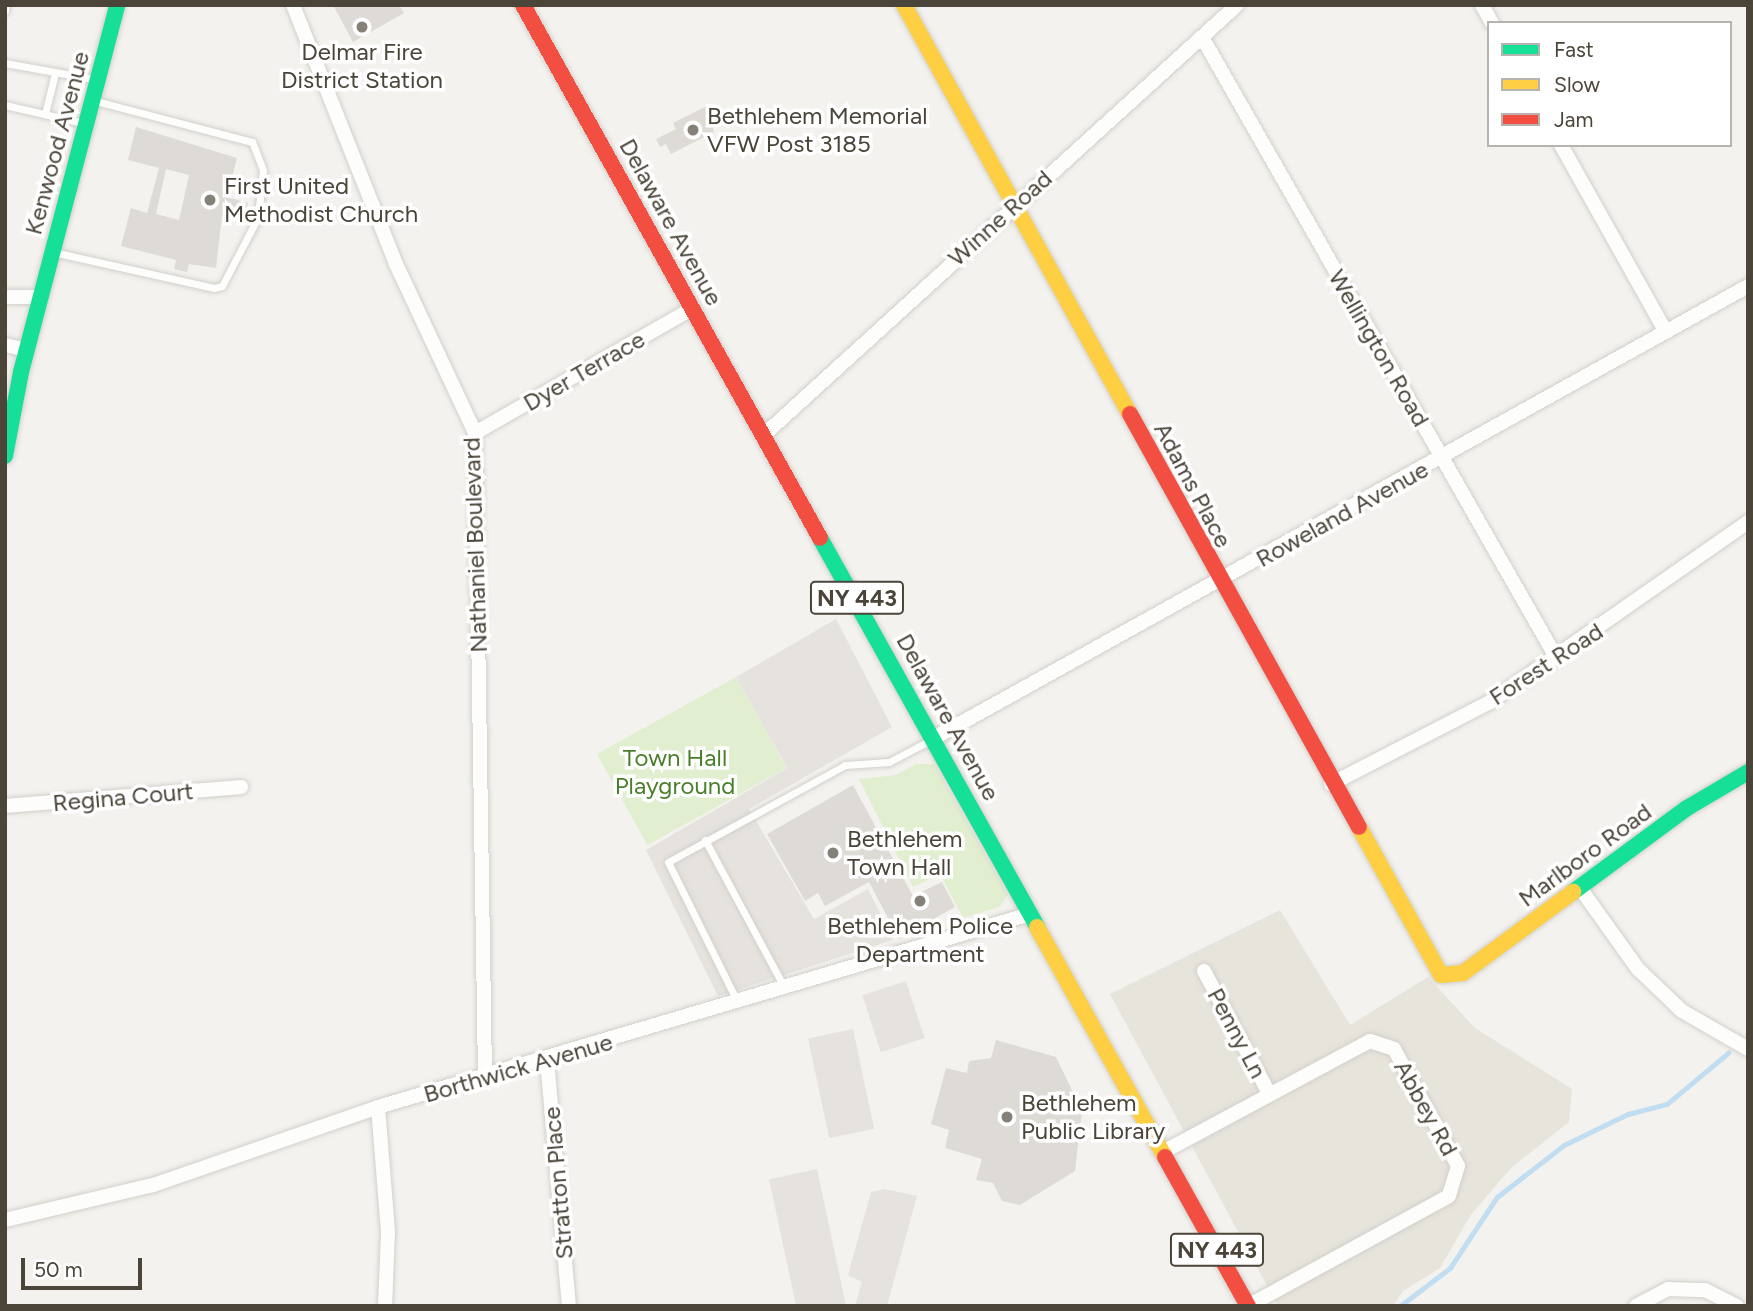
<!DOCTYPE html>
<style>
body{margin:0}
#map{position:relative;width:1753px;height:1311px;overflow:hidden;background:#f4f2ee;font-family:Figtree,sans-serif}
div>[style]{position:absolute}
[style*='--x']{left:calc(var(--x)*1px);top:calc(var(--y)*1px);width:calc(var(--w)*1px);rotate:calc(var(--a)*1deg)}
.residential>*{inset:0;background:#e7e4dc}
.green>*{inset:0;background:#e1eecf;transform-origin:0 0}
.parking>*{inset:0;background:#e6e3df;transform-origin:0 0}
.stream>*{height:4.5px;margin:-2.25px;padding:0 2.25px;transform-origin:2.25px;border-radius:2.25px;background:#c0ddf1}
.building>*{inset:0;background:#dedbd6}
.roads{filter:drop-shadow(0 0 2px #d2d0cb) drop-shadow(0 0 2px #d2d0cb)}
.lane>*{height:7px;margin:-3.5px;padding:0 3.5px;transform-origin:3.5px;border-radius:3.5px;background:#fdfdfc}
.street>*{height:14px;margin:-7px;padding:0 7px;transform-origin:7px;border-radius:7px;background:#fdfdfc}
.fast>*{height:16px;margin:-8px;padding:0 8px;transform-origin:8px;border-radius:8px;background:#16e098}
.slow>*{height:16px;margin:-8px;padding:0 8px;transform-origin:8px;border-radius:8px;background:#ffcf43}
.jam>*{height:16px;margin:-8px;padding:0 8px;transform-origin:8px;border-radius:8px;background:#f24e42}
.dots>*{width:19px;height:19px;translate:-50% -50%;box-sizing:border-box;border:4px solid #fff;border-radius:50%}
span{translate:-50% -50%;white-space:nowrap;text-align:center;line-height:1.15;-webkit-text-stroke:7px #fff;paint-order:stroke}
.shield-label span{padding:2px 5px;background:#fff;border:2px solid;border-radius:5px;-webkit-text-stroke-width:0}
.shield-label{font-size:23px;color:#4b4439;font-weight:700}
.poi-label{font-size:24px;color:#4b4439}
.left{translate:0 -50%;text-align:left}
.street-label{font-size:24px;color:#4b4439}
.park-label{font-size:24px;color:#4a7f2a}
.frame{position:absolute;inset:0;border:7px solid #4b4439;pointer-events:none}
.legend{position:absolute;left:1487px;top:21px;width:245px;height:126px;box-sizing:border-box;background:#fff;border:2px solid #b7b4b0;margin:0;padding:9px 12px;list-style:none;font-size:21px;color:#4b4439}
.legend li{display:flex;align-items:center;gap:14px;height:35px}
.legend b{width:35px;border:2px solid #b7b4b0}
.scale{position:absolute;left:21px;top:1258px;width:121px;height:32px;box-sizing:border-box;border:4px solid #4b4439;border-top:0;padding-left:9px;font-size:21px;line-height:24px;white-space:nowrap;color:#4b4439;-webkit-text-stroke:5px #fff;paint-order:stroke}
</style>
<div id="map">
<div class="residential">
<i style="clip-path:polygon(1280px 910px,1350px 1025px,1428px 977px,1475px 1028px,1572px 1089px,1569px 1122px,1511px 1168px,1470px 1216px,1440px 1268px,1403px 1291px,1393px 1306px,1278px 1306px,1110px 994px)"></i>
</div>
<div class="green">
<i style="left:736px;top:677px;width:104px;height:159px;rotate:61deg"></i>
<i style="clip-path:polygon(916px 764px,934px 764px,1008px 895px,999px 907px,963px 918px,940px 874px,913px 887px,859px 779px,896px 775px)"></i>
</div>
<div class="parking">
<i style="clip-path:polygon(836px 619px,892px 727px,749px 809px,814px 919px,868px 889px,893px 940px,718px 996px,646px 850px,787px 768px,736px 677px)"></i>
<i style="left:906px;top:981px;width:60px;height:46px;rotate:72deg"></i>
<i style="left:853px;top:1029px;width:102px;height:46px;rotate:78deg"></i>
<i style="left:817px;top:1169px;width:140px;height:49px;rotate:78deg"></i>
<i style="clip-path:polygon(885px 1189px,917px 1196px,887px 1306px,855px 1306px,862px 1282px,848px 1275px,871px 1192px)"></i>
</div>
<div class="stream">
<i style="--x:1400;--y:1306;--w:63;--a:-37.2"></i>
<i style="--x:1450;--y:1268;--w:85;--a:-56.5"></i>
<i style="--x:1497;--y:1197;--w:85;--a:-37.8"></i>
<i style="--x:1564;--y:1145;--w:71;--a:-25.8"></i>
<i style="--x:1628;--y:1114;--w:40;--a:-14.4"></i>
<i style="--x:1667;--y:1104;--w:80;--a:-39.9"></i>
</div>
<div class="building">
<i style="clip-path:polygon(333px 5px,399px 5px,404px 13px,353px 42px)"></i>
<i style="clip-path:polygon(707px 106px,714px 132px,671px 154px,666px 144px,660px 147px,656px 139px,676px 129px,673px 123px)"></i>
<i style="clip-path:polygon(evenodd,136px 127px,237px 158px,227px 197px,248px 203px,243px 222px,222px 216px,216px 268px,189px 264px,187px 272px,174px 269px,176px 260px,121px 246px,131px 208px,147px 213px,159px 168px,128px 160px,136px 127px,166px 169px,189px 175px,179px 220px,156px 214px,166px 169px)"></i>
<i style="clip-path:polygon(853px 785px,913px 896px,942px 882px,955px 907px,923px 925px,927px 930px,899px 939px,869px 882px,825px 906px,818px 893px,805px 901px,767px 834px)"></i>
<i style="clip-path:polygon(996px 1040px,1056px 1057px,1082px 1111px,1075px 1171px,1020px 1205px,1002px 1201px,993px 1183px,976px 1180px,982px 1159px,945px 1148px,949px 1130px,931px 1124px,946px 1068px,967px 1073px,969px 1061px,991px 1058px)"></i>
</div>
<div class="roads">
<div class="lane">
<i style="--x:5;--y:11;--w:6;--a:-81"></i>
<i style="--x:5;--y:63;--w:90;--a:10.2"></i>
<i style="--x:5;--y:105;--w:80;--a:13"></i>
<i style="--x:45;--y:114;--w:42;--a:-76.3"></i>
<i style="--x:53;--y:252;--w:165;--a:12.6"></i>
<i style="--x:214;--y:288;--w:8;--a:-14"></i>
<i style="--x:222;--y:286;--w:78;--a:-62.4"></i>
<i style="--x:258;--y:217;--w:47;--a:-83.9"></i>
<i style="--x:263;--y:170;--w:30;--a:-111"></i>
<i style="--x:252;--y:142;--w:161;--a:-165.3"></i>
<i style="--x:705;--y:840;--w:167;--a:61.7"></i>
<i style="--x:738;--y:1003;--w:157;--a:-116.4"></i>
<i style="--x:668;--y:862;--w:202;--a:-28.7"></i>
<i style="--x:845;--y:765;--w:44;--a:-3.9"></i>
<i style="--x:889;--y:762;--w:47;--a:-27.6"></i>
</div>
<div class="street">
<i style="--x:293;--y:5;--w:279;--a:68.3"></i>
<i style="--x:396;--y:264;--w:187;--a:64.9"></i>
<i style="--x:475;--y:433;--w:645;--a:89.11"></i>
<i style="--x:1482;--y:5;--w:21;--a:61"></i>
<i style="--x:1202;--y:37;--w:716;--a:60.28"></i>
<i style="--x:1561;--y:145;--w:214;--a:60.7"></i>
<i style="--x:5;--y:297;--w:35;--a:0"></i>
<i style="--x:5;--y:345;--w:23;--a:13"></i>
<i style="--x:475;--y:433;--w:251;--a:-29.8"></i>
<i style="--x:766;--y:433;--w:636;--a:-42.26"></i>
<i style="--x:934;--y:738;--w:931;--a:-29.04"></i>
<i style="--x:1331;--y:784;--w:179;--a:-27.3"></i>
<i style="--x:1490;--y:702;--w:315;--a:-34.9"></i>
<i style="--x:5;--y:806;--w:237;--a:-4.6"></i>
<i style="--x:1580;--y:888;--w:100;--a:54.4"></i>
<i style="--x:1638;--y:969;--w:61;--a:43.7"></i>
<i style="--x:1682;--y:1011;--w:76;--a:29.9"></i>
<i style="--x:1204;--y:971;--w:140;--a:62"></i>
<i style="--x:547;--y:1060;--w:247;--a:84.9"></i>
<i style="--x:378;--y:1107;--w:125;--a:85.4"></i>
<i style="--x:388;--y:1232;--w:74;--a:92.3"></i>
<i style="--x:1163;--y:1152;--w:235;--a:-28.2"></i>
<i style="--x:1370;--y:1041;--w:25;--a:18"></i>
<i style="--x:1394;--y:1049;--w:133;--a:61.3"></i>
<i style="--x:1458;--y:1166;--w:31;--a:107"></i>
<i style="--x:1449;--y:1196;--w:229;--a:151.3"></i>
<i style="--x:5;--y:1220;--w:152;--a:-13.3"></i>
<i style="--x:153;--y:1185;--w:238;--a:-19.1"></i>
<i style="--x:378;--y:1107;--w:680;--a:-16.49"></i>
<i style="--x:1636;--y:1306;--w:36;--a:-28"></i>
<i style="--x:1668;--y:1289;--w:37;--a:2"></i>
<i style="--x:1705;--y:1290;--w:36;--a:27"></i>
</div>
<div class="fast">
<i style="--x:5;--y:456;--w:86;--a:-79.2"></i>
<i style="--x:21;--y:372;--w:379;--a:-75.3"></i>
<i style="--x:820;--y:538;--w:445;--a:60.8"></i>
<i style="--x:1573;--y:892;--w:142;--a:-36.4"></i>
<i style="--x:1687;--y:808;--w:71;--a:-30.5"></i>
</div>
<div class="slow">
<i style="--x:904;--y:5;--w:467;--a:61.1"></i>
<i style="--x:1359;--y:827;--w:169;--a:61"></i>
<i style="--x:1441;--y:975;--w:22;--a:-5"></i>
<i style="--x:1463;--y:973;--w:137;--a:-36.4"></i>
<i style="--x:1037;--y:927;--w:263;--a:60.9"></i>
</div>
<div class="jam">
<i style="--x:523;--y:5;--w:610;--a:60.87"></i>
<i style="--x:1130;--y:414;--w:472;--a:61"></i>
<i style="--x:1165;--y:1157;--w:171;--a:60.9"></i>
</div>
</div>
<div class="dots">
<i style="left:362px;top:27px;background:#868178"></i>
<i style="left:693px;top:130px;background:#868178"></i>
<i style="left:210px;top:200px;background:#868178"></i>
<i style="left:833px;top:853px;background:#868178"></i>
<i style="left:920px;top:901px;background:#868178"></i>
<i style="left:1007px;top:1117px;background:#868178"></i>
</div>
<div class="shield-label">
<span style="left:857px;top:598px">NY 443</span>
<span style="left:1217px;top:1250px">NY 443</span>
</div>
<div class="poi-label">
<span style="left:362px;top:66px">Delmar Fire<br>District Station</span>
<span class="left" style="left:707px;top:130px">Bethlehem Memorial<br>VFW Post 3185</span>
<span class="left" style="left:224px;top:200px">First United<br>Methodist Church</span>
<span class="left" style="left:847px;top:853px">Bethlehem<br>Town Hall</span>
<span style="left:920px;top:940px">Bethlehem Police<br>Department</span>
<span class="left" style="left:1021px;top:1117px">Bethlehem<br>Public Library</span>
</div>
<div class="street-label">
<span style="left:57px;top:143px;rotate:-75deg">Kenwood Avenue</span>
<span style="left:1000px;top:218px;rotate:-42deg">Winne Road</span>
<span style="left:671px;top:222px;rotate:61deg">Delaware Avenue</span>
<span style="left:1379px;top:348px;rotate:60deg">Wellington Road</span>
<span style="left:584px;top:371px;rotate:-30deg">Dyer Terrace</span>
<span style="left:1193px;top:485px;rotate:62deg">Adams Place</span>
<span style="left:1342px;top:514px;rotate:-29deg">Roweland Avenue</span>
<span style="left:475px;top:545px;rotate:-92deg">Nathaniel Boulevard</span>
<span style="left:1546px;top:664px;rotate:-33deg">Forest Road</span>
<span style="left:948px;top:717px;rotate:61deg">Delaware Avenue</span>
<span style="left:123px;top:797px;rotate:-5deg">Regina Court</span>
<span style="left:1585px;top:855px;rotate:-36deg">Marlboro Road</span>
<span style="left:1237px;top:1033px;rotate:62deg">Penny Ln</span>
<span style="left:518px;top:1068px;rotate:-16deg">Borthwick Avenue</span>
<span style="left:1426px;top:1108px;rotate:61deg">Abbey Rd</span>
<span style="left:558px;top:1183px;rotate:-95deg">Stratton Place</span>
</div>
<div class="park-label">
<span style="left:675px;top:772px">Town Hall<br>Playground</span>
</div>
<div class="frame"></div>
<ul class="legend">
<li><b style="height:9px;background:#16e098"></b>Fast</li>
<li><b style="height:9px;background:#ffcf43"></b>Slow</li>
<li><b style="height:9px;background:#f24e42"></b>Jam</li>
</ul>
<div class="scale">50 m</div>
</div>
